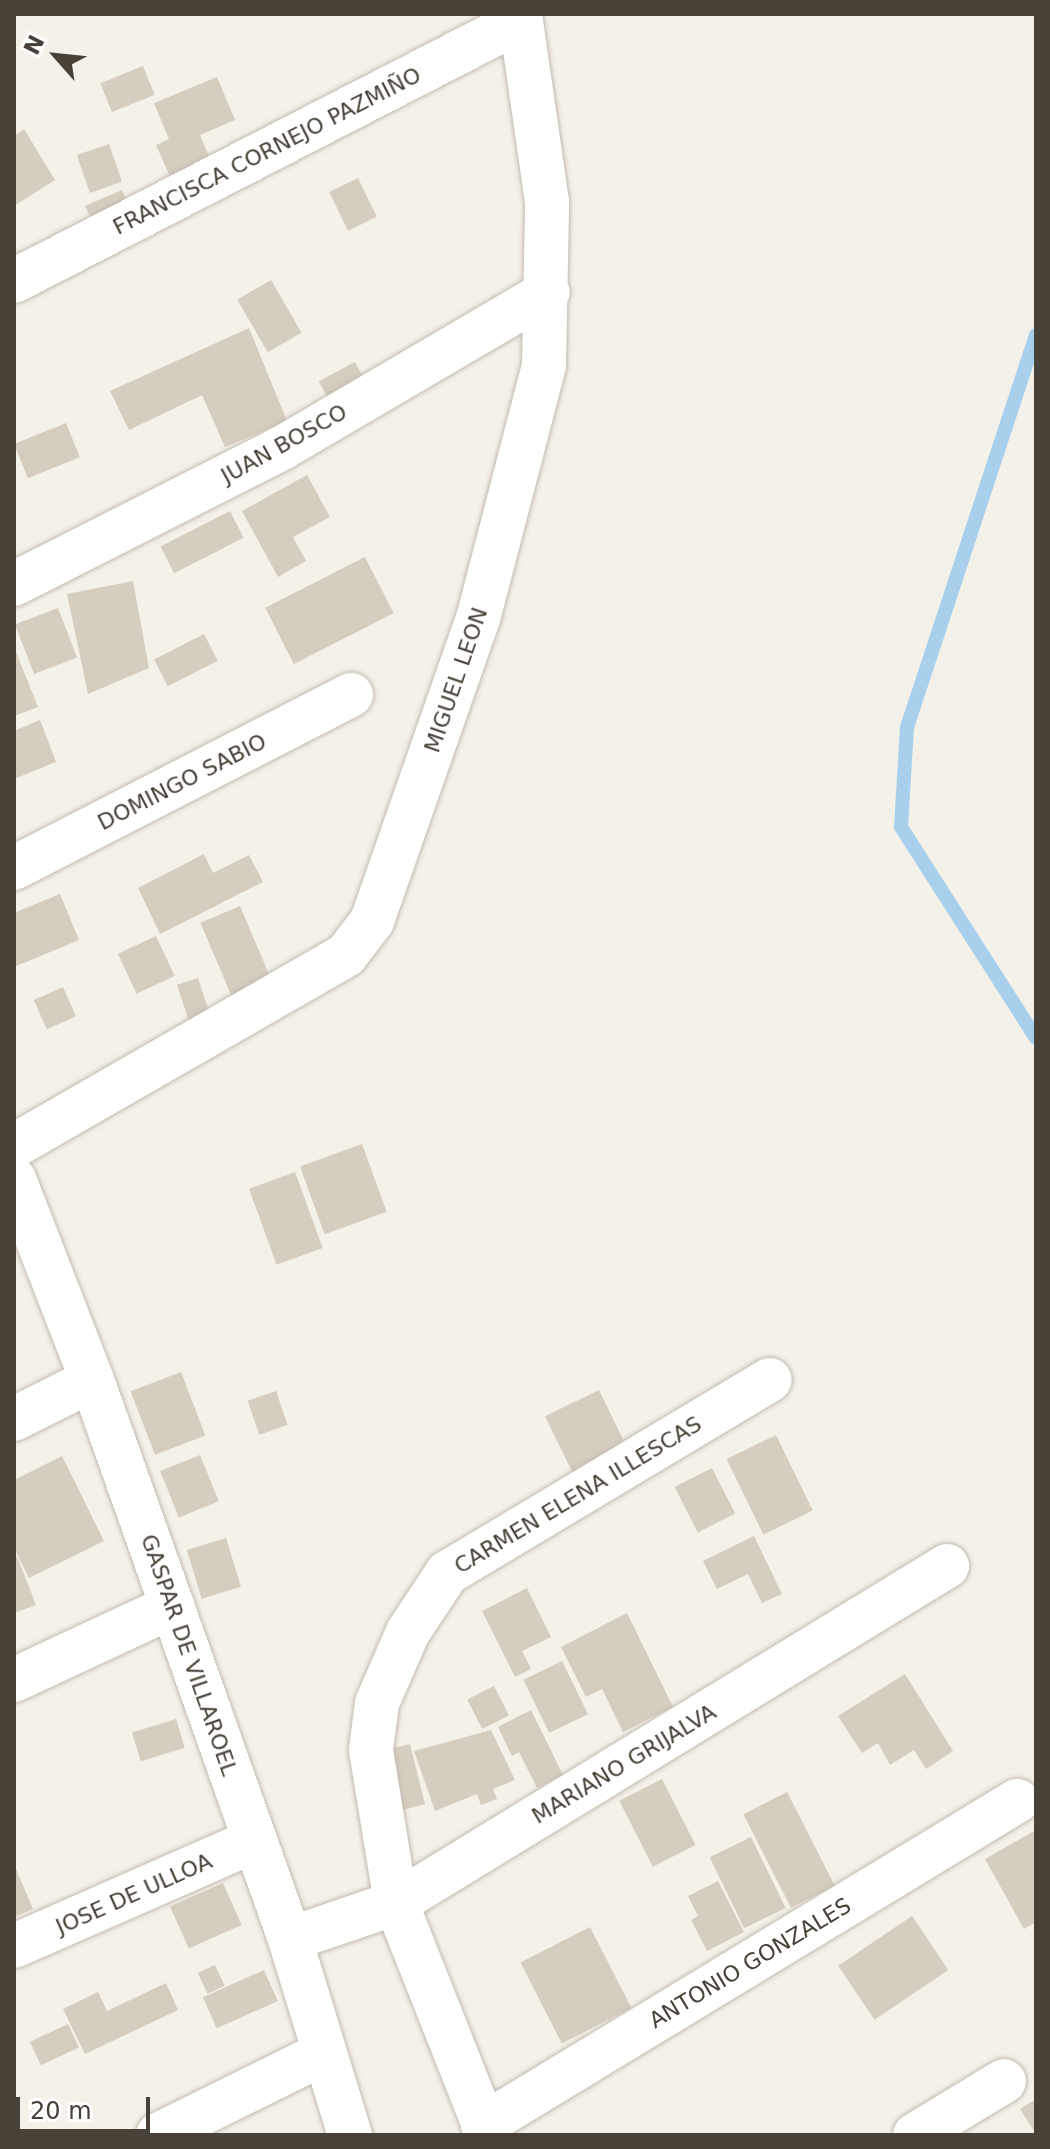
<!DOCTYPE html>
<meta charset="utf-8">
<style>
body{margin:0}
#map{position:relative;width:1050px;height:2149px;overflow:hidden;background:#f4f1e9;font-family:"DejaVu Sans",sans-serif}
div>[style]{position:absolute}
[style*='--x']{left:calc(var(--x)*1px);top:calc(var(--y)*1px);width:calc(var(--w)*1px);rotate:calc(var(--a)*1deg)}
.stream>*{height:14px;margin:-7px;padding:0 7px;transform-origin:7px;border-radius:7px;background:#a8d0ed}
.building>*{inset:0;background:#d5cdbf;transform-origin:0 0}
.roads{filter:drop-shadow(0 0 2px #c2bbaf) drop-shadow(0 0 2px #c2bbaf)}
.street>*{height:44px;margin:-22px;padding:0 22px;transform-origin:22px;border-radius:22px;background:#fff}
span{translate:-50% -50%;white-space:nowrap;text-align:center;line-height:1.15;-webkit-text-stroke:6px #fff;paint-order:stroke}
.street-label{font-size:22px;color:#474138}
.frame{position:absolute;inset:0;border:16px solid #474138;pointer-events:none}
.north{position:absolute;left:16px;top:16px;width:80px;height:80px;-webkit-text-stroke:6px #fff;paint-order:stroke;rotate:297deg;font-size:22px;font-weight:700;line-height:32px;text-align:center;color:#474138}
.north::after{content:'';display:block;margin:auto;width:28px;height:36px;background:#474138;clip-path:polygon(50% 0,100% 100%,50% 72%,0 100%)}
.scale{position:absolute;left:16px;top:2097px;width:134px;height:36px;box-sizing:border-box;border:4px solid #474138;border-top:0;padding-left:10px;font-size:24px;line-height:28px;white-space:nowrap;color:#474138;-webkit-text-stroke:6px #fff;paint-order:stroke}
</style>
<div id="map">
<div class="stream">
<i style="--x:1036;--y:335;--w:414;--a:108.2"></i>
<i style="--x:907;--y:728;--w:99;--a:93.5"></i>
<i style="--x:901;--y:827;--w:250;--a:57.4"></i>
</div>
<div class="building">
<i style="left:143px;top:66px;width:31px;height:46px;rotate:68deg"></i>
<i style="clip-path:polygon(217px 77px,235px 120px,200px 135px,215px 171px,175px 188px,156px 145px,169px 139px,154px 103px)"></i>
<i style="clip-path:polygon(24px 129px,55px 180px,14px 206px,14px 136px)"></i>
<i style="left:109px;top:144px;width:40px;height:34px;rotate:71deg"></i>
<i style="left:358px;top:178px;width:43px;height:32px;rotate:64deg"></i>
<i style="left:122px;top:190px;width:25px;height:40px;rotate:67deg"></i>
<i style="left:271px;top:280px;width:61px;height:39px;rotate:60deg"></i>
<i style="clip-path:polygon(249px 328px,287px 421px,225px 447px,202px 395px,129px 430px,110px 391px)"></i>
<i style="left:355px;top:362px;width:24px;height:41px;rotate:62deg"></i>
<i style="left:66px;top:423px;width:37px;height:56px;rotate:68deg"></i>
<i style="clip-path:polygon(307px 475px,330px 517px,293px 537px,306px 561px,278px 577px,242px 511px)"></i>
<i style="left:230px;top:511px;width:30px;height:78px;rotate:63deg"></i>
<i style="left:365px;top:557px;width:63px;height:112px;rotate:63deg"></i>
<i style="clip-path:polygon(133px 581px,149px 668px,88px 694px,67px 594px)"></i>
<i style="left:58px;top:608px;width:53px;height:46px;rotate:69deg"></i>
<i style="left:204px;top:634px;width:30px;height:56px;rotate:63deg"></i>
<i style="clip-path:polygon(14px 647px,38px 707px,14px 716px)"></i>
<i style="clip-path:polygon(40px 720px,56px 762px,14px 779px,14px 731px)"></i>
<i style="clip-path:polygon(204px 854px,213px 873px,249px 855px,263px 882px,160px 934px,138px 888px)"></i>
<i style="clip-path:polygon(60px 894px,79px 940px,14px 967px,14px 913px)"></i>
<i style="left:240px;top:906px;width:83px;height:43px;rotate:67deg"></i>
<i style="left:156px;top:936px;width:44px;height:42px;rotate:65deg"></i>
<i style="left:198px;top:978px;width:38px;height:22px;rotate:72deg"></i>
<i style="left:63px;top:987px;width:32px;height:32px;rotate:66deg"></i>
<i style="left:362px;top:1144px;width:72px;height:66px;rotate:70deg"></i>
<i style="left:295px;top:1172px;width:81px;height:49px;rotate:70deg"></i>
<i style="left:181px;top:1372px;width:68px;height:54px;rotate:69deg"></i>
<i style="left:599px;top:1390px;width:67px;height:60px;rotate:64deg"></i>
<i style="left:276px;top:1391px;width:36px;height:30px;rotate:71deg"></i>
<i style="left:776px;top:1435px;width:84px;height:55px;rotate:64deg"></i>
<i style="left:200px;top:1455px;width:50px;height:43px;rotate:68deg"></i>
<i style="clip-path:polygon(62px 1456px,104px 1541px,29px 1578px,14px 1548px,14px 1480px)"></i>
<i style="left:712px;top:1468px;width:51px;height:42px;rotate:63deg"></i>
<i style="clip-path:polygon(754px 1536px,782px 1594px,762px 1603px,748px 1574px,717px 1589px,703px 1561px)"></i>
<i style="left:226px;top:1538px;width:51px;height:41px;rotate:73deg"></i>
<i style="clip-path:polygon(17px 1556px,36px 1605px,14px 1613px,14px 1558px)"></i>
<i style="clip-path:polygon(527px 1588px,551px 1637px,522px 1651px,531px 1669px,515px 1677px,482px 1611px)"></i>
<i style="clip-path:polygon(627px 1613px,673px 1707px,623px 1732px,602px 1689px,586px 1697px,561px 1647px)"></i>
<i style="left:562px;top:1661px;width:59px;height:43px;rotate:64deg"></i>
<i style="clip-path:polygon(905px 1674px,953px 1751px,926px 1769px,914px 1750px,890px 1765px,878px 1743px,862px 1753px,838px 1716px)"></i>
<i style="left:494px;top:1686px;width:33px;height:30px;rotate:63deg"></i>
<i style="clip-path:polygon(531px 1710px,563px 1775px,537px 1788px,519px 1752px,512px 1756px,498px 1727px)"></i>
<i style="left:176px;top:1719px;width:30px;height:46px;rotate:73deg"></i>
<i style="clip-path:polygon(491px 1730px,515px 1780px,493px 1789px,497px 1799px,481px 1805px,477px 1794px,435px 1811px,414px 1751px)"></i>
<i style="left:410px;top:1744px;width:62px;height:30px;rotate:76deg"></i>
<i style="left:662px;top:1779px;width:74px;height:48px;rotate:63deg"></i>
<i style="left:787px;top:1792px;width:105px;height:49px;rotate:63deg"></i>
<i style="clip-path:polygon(1036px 1830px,1036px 1922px,1024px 1929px,985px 1859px)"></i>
<i style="left:751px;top:1837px;width:79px;height:46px;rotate:64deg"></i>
<i style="clip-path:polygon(14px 1864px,33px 1909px,14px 1917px)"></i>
<i style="clip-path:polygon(718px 1881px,744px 1932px,707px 1951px,691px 1920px,698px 1916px,688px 1896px)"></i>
<i style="left:223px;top:1883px;width:46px;height:58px;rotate:66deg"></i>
<i style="left:912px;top:1916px;width:65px;height:89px;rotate:56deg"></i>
<i style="left:590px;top:1927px;width:91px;height:78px;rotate:63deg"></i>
<i style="left:215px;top:1965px;width:23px;height:19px;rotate:65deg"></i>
<i style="left:264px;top:1970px;width:34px;height:67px;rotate:66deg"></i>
<i style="clip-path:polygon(166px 1983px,178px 2010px,85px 2054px,63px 2009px,98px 1992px,107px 2011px)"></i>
<i style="left:68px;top:2024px;width:26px;height:42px;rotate:65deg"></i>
<i style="clip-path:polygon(1036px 2099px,1036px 2134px,1020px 2109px)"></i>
</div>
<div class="roads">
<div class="street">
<i style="--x:14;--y:281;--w:569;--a:-27.2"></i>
<i style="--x:14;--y:584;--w:301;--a:-26.9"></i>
<i style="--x:282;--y:448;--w:308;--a:-30.4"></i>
<i style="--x:14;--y:868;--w:379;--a:-27.2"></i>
<i style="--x:14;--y:1146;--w:383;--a:-29.9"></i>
<i style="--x:346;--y:955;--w:43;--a:-52.6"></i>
<i style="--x:372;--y:921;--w:320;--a:-70.7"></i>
<i style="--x:478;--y:619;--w:262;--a:-75.4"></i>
<i style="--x:544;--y:365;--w:163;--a:-88.9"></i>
<i style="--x:547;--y:202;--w:190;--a:-98.2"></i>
<i style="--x:14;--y:1179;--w:216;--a:68.8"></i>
<i style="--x:92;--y:1380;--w:593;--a:70.5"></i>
<i style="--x:290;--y:1939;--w:205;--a:73"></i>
<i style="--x:14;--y:1419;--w:87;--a:-26.6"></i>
<i style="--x:14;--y:1680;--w:175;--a:-25"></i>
<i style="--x:290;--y:1939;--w:112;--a:-18.8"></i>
<i style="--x:396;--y:1903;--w:646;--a:-31.45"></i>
<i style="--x:14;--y:1946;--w:261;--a:-23.7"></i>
<i style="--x:483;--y:2125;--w:625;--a:-31.25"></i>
<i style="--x:158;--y:2135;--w:183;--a:-26.3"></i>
<i style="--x:488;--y:2135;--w:250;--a:-111.6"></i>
<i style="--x:396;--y:1903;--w:155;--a:-99.3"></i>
<i style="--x:371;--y:1750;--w:47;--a:-82.7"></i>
<i style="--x:377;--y:1703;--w:77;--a:-66.4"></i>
<i style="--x:408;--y:1632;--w:71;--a:-56.5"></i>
<i style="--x:447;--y:1573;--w:376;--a:-30.9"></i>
<i style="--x:915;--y:2135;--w:104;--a:-31.2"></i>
</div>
</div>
<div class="street-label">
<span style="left:267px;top:151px;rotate:-27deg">FRANCISCA CORNEJO PAZMIÑO</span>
<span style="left:284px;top:444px;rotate:-29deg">JUAN BOSCO</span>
<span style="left:456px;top:680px;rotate:-71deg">MIGUEL LEON</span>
<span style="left:182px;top:782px;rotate:-27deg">DOMINGO SABIO</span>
<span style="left:578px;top:1495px;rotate:-31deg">CARMEN ELENA ILLESCAS</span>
<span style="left:189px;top:1655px;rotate:71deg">GASPAR DE VILLAROEL</span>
<span style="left:624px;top:1764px;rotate:-31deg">MARIANO GRIJALVA</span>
<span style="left:134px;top:1894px;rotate:-24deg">JOSE DE ULLOA</span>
<span style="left:750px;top:1963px;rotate:-31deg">ANTONIO GONZALES</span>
</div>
<div class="frame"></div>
<div class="north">N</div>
<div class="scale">20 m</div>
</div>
